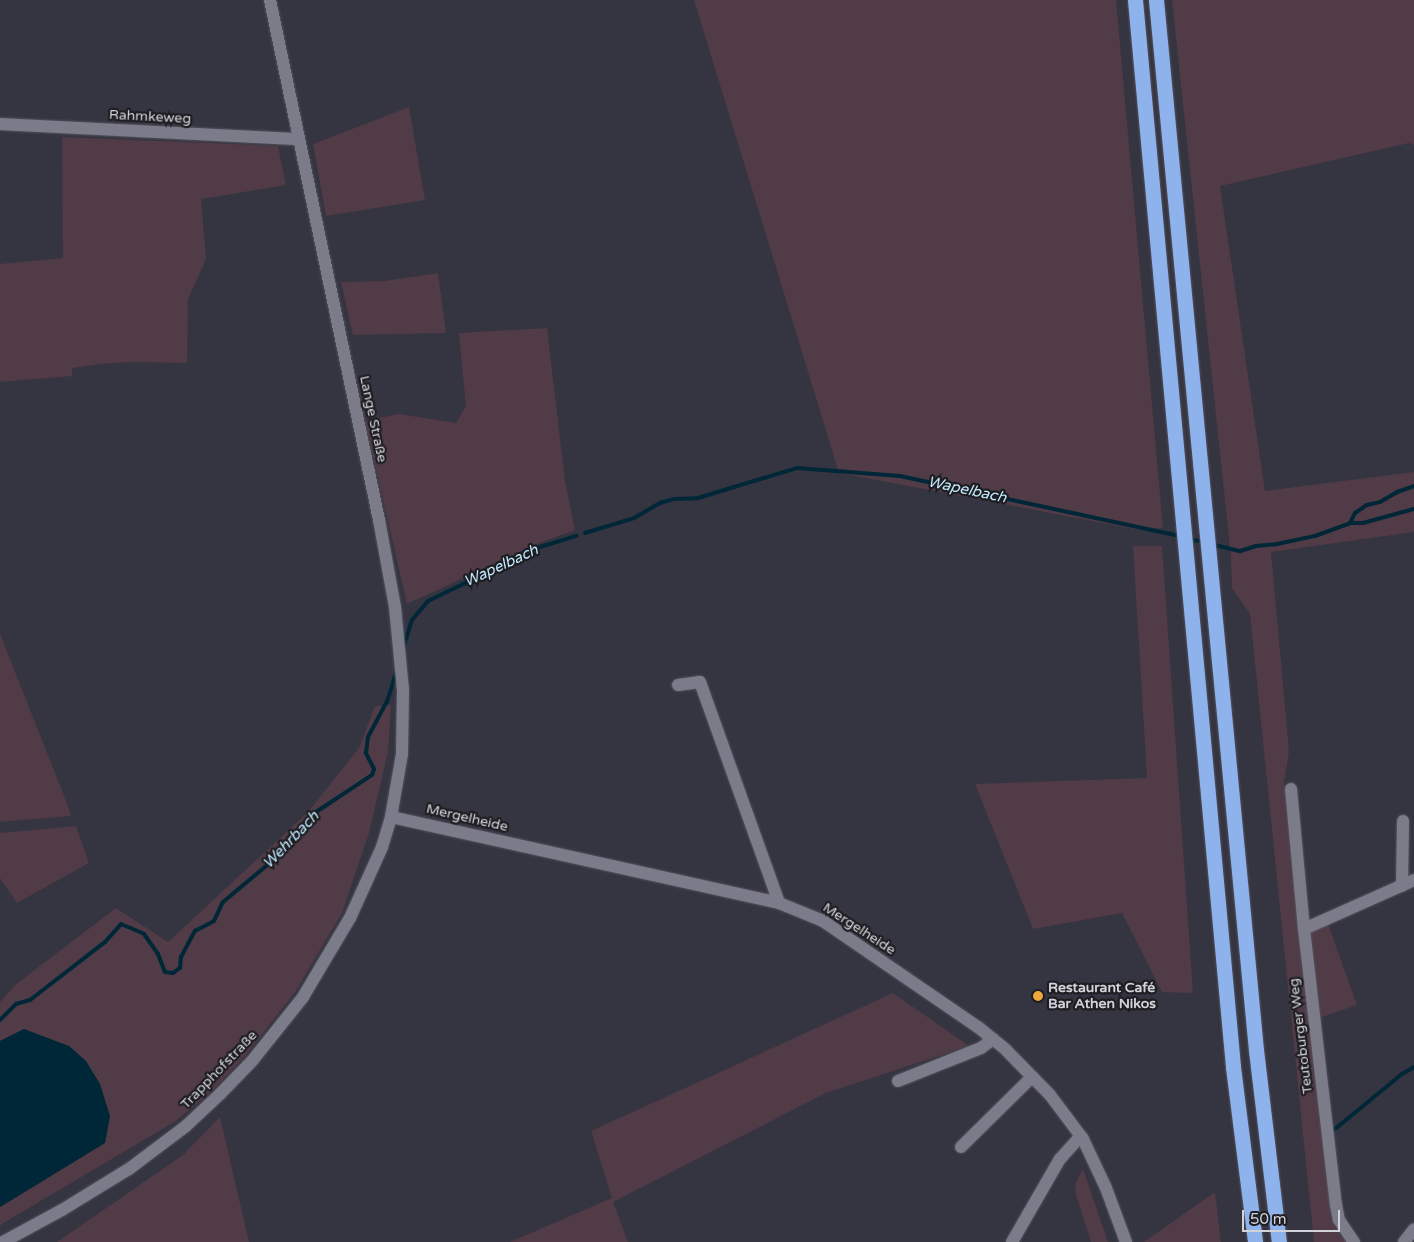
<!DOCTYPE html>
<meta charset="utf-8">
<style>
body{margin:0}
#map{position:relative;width:1414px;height:1242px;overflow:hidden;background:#353441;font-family:"Varela Round",sans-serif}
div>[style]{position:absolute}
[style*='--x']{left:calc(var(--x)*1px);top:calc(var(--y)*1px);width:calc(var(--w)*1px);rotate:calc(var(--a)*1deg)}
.green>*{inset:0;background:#503b46}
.water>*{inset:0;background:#002737}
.stream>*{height:4px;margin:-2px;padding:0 2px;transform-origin:2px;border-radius:2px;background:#002737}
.roads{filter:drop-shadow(0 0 1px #53535d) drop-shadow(0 0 1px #53535d)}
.minor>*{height:12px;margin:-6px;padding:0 6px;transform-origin:6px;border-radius:6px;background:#7c7b89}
.highway>*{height:15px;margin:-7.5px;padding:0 7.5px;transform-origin:7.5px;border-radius:7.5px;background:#8eb3ec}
.dots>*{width:14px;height:14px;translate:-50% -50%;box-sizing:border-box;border:2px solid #1d1d22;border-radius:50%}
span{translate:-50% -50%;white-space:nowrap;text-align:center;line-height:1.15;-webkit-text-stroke:4.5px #1d1d22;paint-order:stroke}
.street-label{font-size:14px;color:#d2d2da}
.poi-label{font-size:14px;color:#d2d2da;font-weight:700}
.left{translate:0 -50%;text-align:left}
.water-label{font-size:15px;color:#c2eafe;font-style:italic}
.scale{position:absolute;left:1242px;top:1210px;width:98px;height:22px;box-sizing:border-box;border:2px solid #d2d2da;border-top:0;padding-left:6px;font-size:15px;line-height:18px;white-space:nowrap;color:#d2d2da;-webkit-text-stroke:4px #1d1d22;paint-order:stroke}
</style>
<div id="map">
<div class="green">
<i style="clip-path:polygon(694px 0,1116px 0,1163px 528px,1135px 529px,839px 473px)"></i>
<i style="clip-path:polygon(1172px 0,1414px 0,1414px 145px,1409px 143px,1220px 186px,1265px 491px,1414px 472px,1414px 532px,1271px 552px,1289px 751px,1284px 783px,1307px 1000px,1331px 1212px,1335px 1227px,1346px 1242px,1314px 1242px,1250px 614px,1232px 588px,1231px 557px)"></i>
<i style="clip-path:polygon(409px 107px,425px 200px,326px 216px,313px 144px)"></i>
<i style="clip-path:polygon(62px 137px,278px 146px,286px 185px,201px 199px,206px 259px,188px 299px,187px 363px,130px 362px,100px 364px,72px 368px,72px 376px,0 382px,0 264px,63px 258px)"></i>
<i style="clip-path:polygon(438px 273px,446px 333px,353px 335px,341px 282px,384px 281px)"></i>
<i style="clip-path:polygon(547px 328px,565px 481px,575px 530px,539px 543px,407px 604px,365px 421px,399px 414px,456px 423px,466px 406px,459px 333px)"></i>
<i style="clip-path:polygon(1133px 546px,1162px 546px,1193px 993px,1162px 992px,1122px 913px,1033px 929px,975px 784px,1147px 778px)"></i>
<i style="clip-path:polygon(0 634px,65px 798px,71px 816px,0 822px)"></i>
<i style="clip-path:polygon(391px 705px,388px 752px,369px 833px,342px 913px,295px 992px,245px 1056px,214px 1089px,176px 1121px,0 1225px,0 1207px,51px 1176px,24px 1029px,0 1041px,0 1002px,15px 985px,116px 908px,168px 942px,308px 812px,359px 748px,375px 706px)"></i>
<i style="clip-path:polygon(76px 826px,89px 863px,17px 903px,0 878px,0 833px)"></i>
<i style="clip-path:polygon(1328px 924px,1357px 1005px,1319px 1018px,1309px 943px,1312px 931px)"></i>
<i style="clip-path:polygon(893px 993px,969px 1046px,826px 1093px,613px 1202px,628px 1242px,510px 1242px,612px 1198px,591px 1131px)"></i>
<i style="clip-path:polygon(220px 1117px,249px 1242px,57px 1242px,183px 1155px)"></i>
<i style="clip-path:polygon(1083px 1169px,1108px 1242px,1091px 1242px,1076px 1195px,1075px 1184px)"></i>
<i style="clip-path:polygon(1215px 1192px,1221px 1242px,1144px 1242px)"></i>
</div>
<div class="water">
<i style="clip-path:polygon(24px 1029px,69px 1046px,86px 1061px,100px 1084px,110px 1116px,105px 1143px,0 1207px,0 1041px)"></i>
</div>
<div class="stream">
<i style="--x:1350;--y:523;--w:11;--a:-63"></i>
<i style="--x:1355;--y:513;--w:14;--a:-34"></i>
<i style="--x:1367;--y:505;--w:13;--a:-13"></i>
<i style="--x:1380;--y:502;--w:20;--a:-30"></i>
<i style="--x:1397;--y:492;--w:18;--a:-19"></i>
<i style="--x:585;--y:533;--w:51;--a:-17"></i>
<i style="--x:634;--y:518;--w:30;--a:-30"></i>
<i style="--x:660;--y:503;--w:15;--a:-16"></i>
<i style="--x:674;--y:499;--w:24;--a:-2"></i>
<i style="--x:698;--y:498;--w:103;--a:-16.9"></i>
<i style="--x:797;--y:468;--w:103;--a:4.4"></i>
<i style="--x:900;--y:476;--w:286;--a:12.1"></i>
<i style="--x:1189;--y:539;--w:15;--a:11"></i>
<i style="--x:1211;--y:544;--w:30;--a:14"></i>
<i style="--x:1240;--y:551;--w:17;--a:-17"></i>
<i style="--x:1256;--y:546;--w:21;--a:-5"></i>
<i style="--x:1277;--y:544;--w:39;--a:-12"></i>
<i style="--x:1315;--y:536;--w:37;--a:-20"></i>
<i style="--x:1350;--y:523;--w:13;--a:0"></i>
<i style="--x:1363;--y:523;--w:53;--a:-15.4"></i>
<i style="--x:403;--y:649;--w:30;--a:-73"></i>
<i style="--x:412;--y:620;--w:25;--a:-50"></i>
<i style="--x:428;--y:601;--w:124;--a:-25.7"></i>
<i style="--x:540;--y:547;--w:38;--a:-17"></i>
<i style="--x:0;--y:1020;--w:23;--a:-45"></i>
<i style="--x:16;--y:1004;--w:15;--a:-16"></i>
<i style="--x:30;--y:1000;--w:95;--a:-37.7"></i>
<i style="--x:105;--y:942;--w:24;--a:-48"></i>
<i style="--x:121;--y:924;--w:25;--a:23"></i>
<i style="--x:144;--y:934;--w:24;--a:55"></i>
<i style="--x:158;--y:954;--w:19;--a:69"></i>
<i style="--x:165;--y:972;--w:8;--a:7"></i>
<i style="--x:173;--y:973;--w:9;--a:-36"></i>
<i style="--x:180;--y:968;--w:11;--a:-85"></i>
<i style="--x:181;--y:957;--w:30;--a:-62"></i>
<i style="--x:195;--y:931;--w:21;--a:-28"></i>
<i style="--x:214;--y:921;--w:21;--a:-65"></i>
<i style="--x:223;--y:902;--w:64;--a:-39.9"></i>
<i style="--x:272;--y:861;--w:59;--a:-49.8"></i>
<i style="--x:310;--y:816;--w:74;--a:-33.5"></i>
<i style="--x:372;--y:775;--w:6;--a:-72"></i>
<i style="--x:374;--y:769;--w:18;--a:-117"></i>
<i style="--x:366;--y:753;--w:16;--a:-83"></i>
<i style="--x:368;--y:737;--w:40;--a:-62"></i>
<i style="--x:387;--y:702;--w:30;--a:-73"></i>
<i style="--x:1335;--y:1129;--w:87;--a:-39.4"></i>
<i style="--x:1402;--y:1074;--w:14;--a:-30"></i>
</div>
<div class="roads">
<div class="minor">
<i style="--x:0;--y:124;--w:299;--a:2.9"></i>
<i style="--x:678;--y:685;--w:22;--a:-8"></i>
<i style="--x:700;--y:682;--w:235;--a:70.3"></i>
<i style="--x:1291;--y:789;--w:141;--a:84.7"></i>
<i style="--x:1304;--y:929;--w:278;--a:83.4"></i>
<i style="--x:1336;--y:1205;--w:15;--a:79"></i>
<i style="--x:1339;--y:1220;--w:27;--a:56"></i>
<i style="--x:391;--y:817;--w:397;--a:12.5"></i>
<i style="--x:779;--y:903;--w:48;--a:22.2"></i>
<i style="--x:823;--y:921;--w:188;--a:34.4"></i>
<i style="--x:978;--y:1027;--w:36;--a:39"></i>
<i style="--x:1006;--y:1050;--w:63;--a:45.6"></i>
<i style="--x:1050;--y:1095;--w:55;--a:53.1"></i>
<i style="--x:1083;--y:1139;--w:54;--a:64.9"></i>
<i style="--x:1106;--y:1188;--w:58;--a:69.7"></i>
<i style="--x:1402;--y:886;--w:65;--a:-89.1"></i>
<i style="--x:1304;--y:929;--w:120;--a:-24"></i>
<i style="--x:898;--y:1081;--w:89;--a:-21.7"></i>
<i style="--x:981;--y:1048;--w:15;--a:-37"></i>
<i style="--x:961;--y:1147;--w:100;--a:-44.6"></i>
<i style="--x:3;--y:1242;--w:67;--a:-28.5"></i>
<i style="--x:62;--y:1210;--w:79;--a:-31.5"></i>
<i style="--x:129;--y:1169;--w:71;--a:-37"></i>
<i style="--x:186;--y:1126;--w:47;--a:-43.3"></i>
<i style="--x:220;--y:1094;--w:46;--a:-45.9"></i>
<i style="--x:252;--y:1061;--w:82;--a:-51.4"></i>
<i style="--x:303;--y:997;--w:92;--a:-59.3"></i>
<i style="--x:350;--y:918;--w:78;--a:-65.7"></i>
<i style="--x:382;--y:847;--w:31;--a:-73"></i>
<i style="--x:391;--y:817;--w:64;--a:-80.1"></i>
<i style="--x:402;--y:754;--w:64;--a:-89.1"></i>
<i style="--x:403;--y:690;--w:83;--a:-95.5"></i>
<i style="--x:395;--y:607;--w:88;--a:-100.4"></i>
<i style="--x:379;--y:520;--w:531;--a:-101.84"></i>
<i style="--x:1012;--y:1242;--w:96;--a:-60"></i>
<i style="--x:1060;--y:1159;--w:31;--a:-48"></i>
<i style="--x:1404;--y:1242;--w:16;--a:-52"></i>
</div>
<div class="highway">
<i style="--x:1135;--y:0;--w:1071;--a:84.75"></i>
<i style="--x:1233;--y:1067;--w:176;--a:82.8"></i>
<i style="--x:1156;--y:0;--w:1055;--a:84.56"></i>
<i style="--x:1256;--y:1050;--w:193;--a:83.2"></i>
</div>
</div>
<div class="dots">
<i style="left:1038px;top:996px;background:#eea83c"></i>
</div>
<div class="street-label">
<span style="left:150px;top:117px;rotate:3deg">Rahmkeweg</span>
<span style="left:373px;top:419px;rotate:78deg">Lange Straße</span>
<span style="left:467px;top:818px;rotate:13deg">Mergelheide</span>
<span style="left:859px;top:929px;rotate:33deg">Mergelheide</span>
<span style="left:1301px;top:1036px;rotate:-97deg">Teutoburger Weg</span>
<span style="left:219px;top:1070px;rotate:-46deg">Trapphofstraße</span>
</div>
<div class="poi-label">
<span class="left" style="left:1048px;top:996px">Restaurant Café<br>Bar Athen Nikos</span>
</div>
<div class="water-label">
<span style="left:967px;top:490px;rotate:12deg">Wapelbach</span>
<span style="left:501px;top:566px;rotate:-25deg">Wapelbach</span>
<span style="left:291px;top:840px;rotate:-46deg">Wehrbach</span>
</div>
<div class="scale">50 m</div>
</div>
